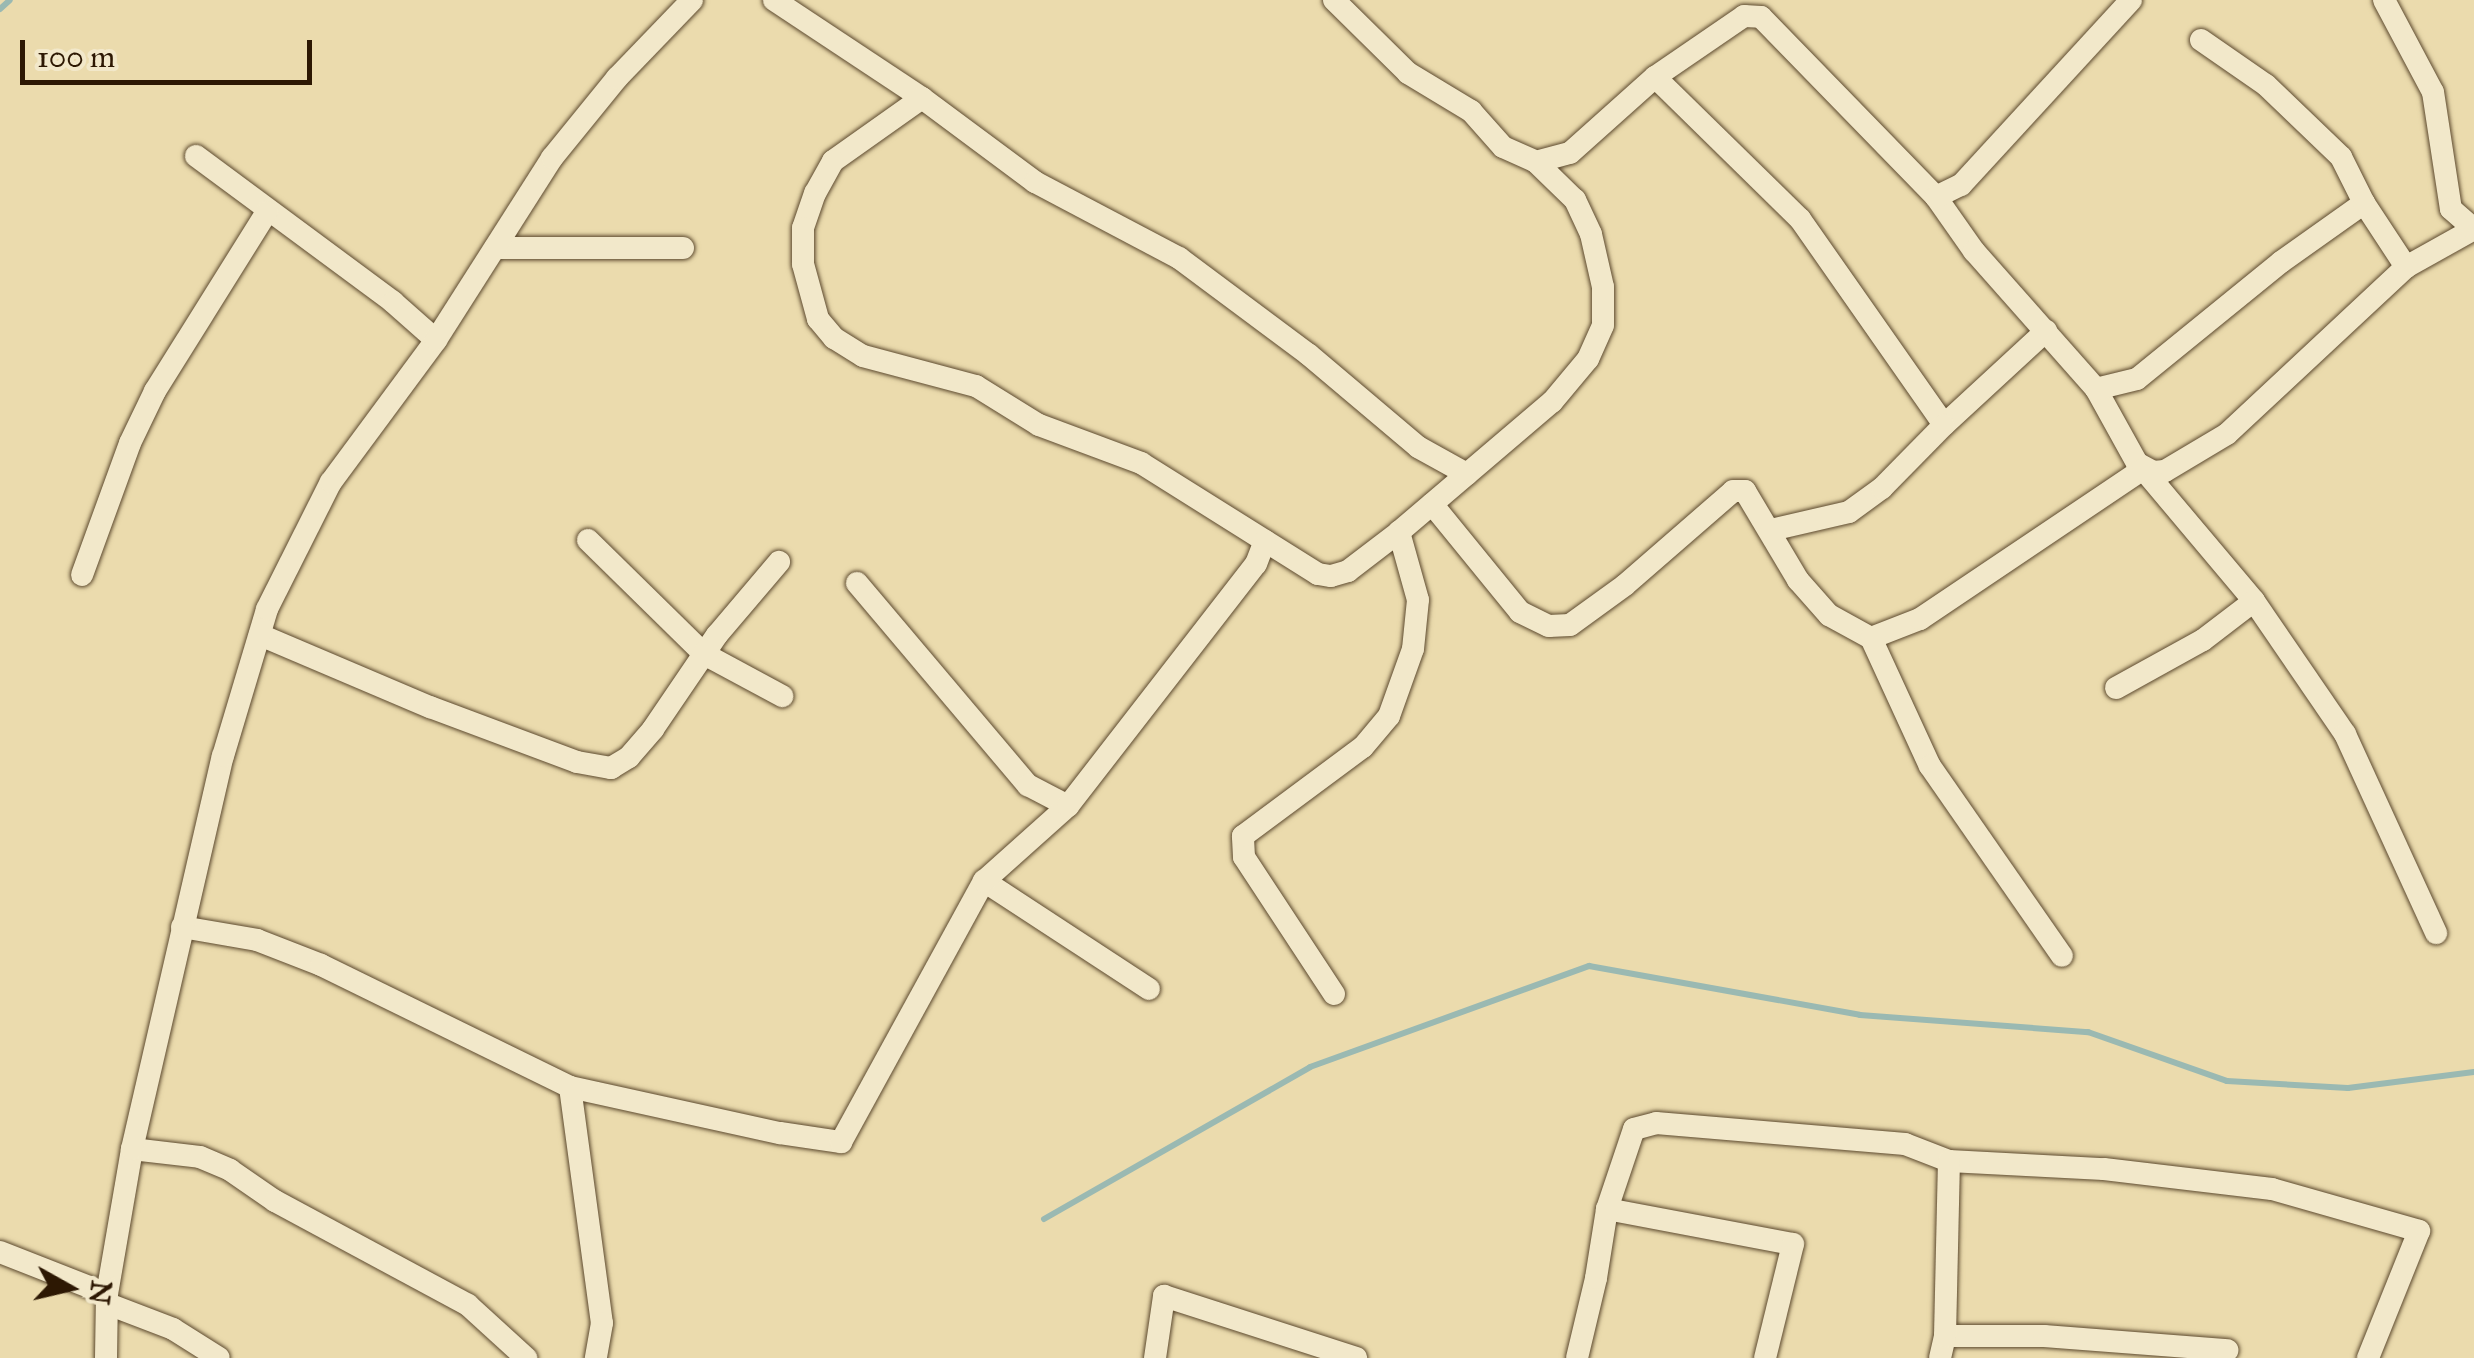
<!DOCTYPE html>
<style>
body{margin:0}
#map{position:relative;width:2474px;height:1358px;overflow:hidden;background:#ebdbad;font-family:"IM FELL Great Primer",serif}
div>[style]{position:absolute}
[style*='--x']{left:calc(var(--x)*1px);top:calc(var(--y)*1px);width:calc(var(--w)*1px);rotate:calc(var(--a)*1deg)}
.stream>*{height:6px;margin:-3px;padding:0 3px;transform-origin:3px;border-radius:3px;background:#9ab9b2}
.roads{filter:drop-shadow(0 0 2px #5c492e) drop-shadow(0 0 2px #5c492e)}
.street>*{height:22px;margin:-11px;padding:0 11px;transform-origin:11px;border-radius:11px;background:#f2e8ca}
span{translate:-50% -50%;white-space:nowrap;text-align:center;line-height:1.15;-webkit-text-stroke:10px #f2e8ca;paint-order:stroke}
.north{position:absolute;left:20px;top:1238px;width:100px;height:100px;-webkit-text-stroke:8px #f2e8ca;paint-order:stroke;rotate:98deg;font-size:28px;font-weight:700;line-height:40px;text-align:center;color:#2d1803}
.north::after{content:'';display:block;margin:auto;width:35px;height:45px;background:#2d1803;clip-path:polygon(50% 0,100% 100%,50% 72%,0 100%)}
.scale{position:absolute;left:20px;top:40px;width:292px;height:45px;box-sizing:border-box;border:5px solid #2d1803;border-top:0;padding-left:12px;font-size:30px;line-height:35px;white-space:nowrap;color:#2d1803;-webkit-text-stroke:8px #f2e8ca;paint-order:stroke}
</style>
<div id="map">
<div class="stream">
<i style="--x:0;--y:9;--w:13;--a:-42"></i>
<i style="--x:1044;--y:1219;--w:306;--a:-29.7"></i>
<i style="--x:1310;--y:1067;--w:297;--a:-19.9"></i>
<i style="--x:1589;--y:966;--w:275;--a:10.2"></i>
<i style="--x:1860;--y:1015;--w:229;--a:4.3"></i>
<i style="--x:2088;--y:1032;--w:147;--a:19.4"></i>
<i style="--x:2227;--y:1081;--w:121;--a:3.3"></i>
<i style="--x:2348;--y:1088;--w:127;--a:-7.2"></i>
</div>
<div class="roads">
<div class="street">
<i style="--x:774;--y:0;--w:178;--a:33.5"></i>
<i style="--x:922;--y:98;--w:141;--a:36.6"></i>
<i style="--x:1035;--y:182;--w:163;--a:27.8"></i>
<i style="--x:1179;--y:258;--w:161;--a:36.7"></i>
<i style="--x:1308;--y:354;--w:144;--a:40.2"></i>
<i style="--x:1418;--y:447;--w:56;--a:28.9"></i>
<i style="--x:1334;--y:0;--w:104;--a:44.6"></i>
<i style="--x:1408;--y:73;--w:74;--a:31.1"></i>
<i style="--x:1471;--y:111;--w:48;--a:48.4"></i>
<i style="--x:1503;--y:147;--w:36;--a:24"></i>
<i style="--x:1536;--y:162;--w:35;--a:-15"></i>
<i style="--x:1570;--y:153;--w:114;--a:-41.8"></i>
<i style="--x:1655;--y:77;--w:108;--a:-34.4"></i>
<i style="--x:1744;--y:16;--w:17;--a:3"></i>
<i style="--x:1761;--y:17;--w:251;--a:45.8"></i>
<i style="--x:1936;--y:197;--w:66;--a:54.9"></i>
<i style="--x:1974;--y:251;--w:184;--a:48.5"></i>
<i style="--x:2096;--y:389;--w:85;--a:61"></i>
<i style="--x:2137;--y:463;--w:18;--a:29"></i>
<i style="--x:2153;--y:472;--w:12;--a:-5"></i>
<i style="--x:2165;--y:471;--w:72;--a:-30.8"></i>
<i style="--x:2227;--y:434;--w:245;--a:-43"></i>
<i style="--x:2406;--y:267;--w:78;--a:-29.2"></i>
<i style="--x:2384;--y:0;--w:104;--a:62"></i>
<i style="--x:2433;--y:92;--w:118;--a:81.3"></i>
<i style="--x:2451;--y:209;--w:30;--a:41"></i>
<i style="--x:2201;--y:40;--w:79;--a:34.7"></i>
<i style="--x:2266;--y:85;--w:104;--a:43.8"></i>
<i style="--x:2341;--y:157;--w:51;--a:63.4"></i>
<i style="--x:1655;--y:77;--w:203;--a:44.4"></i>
<i style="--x:1800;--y:219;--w:251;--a:55"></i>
<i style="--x:1944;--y:425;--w:139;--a:-42.7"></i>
<i style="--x:922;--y:98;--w:109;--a:144.7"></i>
<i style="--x:833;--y:161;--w:37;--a:119"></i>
<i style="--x:815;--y:193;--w:37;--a:109"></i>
<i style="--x:803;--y:228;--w:36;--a:90"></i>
<i style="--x:803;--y:264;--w:57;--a:74.7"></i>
<i style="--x:818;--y:319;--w:25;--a:50"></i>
<i style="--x:834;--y:338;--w:34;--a:32"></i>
<i style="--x:863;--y:356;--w:117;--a:14.9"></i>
<i style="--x:976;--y:386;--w:74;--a:31.8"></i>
<i style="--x:1039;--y:425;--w:109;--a:20.4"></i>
<i style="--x:1141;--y:463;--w:209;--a:32.1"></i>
<i style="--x:1318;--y:574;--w:13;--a:9"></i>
<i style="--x:1331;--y:576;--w:18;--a:-16"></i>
<i style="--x:1348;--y:571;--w:64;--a:-37.4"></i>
<i style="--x:1399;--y:532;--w:201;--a:-40.4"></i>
<i style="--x:1552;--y:402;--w:56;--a:-50.1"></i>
<i style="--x:1588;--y:359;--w:37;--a:-66"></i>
<i style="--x:1603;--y:325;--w:38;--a:-90"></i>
<i style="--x:1603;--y:287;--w:54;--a:-102.8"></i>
<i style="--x:1591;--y:234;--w:38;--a:-115"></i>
<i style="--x:1575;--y:200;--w:54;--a:-135.7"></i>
<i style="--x:196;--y:156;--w:245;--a:36.5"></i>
<i style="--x:393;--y:302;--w:57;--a:41.5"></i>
<i style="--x:1936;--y:197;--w:28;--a:-26"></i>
<i style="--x:1961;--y:185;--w:251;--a:-47.4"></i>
<i style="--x:495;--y:248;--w:188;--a:0"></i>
<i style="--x:2096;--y:389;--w:42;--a:-13.7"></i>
<i style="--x:2137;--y:379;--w:186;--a:-39.1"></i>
<i style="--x:2281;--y:262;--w:102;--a:-35.4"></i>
<i style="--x:2364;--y:203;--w:77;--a:56.7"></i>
<i style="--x:1432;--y:504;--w:139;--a:50.8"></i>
<i style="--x:1520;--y:612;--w:32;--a:26"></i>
<i style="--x:1549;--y:626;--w:21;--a:-3"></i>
<i style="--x:1570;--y:625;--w:68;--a:-36"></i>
<i style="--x:1625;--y:585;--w:143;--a:-41"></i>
<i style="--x:1733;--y:491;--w:12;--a:0"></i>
<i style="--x:1745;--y:491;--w:104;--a:59.2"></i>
<i style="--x:1798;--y:580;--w:47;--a:48.5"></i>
<i style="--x:1829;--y:615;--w:48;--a:28.7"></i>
<i style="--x:1871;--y:638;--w:141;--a:65.3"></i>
<i style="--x:1930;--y:766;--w:231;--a:55.2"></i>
<i style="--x:1771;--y:530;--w:80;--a:-13"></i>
<i style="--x:1849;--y:512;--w:41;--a:-36"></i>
<i style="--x:1882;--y:488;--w:88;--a:-45.5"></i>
<i style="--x:588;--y:540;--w:163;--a:44.5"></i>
<i style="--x:704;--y:654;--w:89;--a:28.3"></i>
<i style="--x:82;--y:575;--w:140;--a:-70"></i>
<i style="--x:130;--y:443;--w:58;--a:-64.3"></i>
<i style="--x:155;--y:391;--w:211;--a:-58"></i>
<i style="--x:857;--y:583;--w:265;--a:49.8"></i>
<i style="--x:1028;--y:785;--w:45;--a:27.7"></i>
<i style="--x:260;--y:635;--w:185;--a:23"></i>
<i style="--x:430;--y:707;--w:157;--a:20.5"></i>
<i style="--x:577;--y:762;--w:35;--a:10"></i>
<i style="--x:611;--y:768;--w:21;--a:-31"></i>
<i style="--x:629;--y:757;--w:37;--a:-49"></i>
<i style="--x:653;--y:729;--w:114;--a:-55.8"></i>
<i style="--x:717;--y:635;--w:96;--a:-49.7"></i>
<i style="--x:1871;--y:638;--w:53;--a:-21.2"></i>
<i style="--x:1920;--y:619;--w:269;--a:-33.9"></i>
<i style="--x:2143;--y:469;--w:172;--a:49.9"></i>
<i style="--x:2254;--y:601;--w:161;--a:55.6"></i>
<i style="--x:2345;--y:734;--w:219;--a:65.4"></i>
<i style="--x:2116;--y:688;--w:99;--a:-28.9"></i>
<i style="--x:2203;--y:640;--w:64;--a:-37.4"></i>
<i style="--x:984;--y:881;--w:197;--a:33.2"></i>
<i style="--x:182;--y:927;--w:76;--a:9.8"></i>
<i style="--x:257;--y:940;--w:69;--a:21.3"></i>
<i style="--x:321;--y:965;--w:277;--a:26.1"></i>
<i style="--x:570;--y:1087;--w:215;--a:12.4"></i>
<i style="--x:780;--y:1133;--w:62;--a:8.4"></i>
<i style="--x:841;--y:1142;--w:298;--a:-61.3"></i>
<i style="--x:984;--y:881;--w:113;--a:-41.8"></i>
<i style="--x:1068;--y:806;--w:306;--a:-52.2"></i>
<i style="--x:1256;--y:564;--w:25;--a:-69"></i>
<i style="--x:1334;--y:994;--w:164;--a:-123.3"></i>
<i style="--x:1244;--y:857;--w:21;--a:-93"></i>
<i style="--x:1243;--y:836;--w:149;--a:-36.6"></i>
<i style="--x:1363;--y:747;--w:40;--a:-50"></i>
<i style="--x:1389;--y:716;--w:71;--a:-70.3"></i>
<i style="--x:1413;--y:649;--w:49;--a:-84.2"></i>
<i style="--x:1418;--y:600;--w:71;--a:-105.6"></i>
<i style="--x:570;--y:1087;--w:238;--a:82.3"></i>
<i style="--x:602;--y:1323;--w:36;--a:100"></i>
<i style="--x:132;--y:1149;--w:68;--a:6.7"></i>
<i style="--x:200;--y:1157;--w:33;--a:23"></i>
<i style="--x:230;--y:1170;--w:55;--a:34.6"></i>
<i style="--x:275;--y:1201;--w:219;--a:28.3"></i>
<i style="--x:468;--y:1305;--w:79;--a:42.4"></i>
<i style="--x:1607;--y:1209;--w:189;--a:10.7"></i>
<i style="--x:1793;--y:1244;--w:117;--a:103.8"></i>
<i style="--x:0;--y:1252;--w:115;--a:21.4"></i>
<i style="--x:108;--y:1304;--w:70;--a:21"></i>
<i style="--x:173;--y:1329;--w:54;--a:32.2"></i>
<i style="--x:1945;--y:1336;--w:99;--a:0"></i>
<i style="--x:2044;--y:1336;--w:184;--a:4.4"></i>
<i style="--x:106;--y:1358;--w:64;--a:-89.1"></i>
<i style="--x:107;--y:1294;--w:147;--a:-80.2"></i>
<i style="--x:132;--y:1149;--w:403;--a:-77"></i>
<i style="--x:223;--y:756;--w:153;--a:-73.3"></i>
<i style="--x:267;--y:609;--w:142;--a:-63.3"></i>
<i style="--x:331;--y:482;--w:177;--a:-53.5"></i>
<i style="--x:436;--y:340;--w:216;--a:-57.5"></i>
<i style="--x:552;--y:158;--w:103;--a:-50.9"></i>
<i style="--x:617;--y:78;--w:108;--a:-46.1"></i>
<i style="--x:1155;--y:1358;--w:63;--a:-81.7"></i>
<i style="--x:1164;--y:1296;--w:202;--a:17.9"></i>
<i style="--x:1577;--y:1358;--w:82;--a:-76.6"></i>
<i style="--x:1596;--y:1278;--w:70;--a:-80.9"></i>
<i style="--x:1607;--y:1209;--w:84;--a:-71.4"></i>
<i style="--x:1634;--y:1129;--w:23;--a:-15"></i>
<i style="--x:1656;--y:1123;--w:250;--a:4.8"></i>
<i style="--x:1905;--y:1144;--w:47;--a:21.1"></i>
<i style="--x:1949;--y:1161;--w:155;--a:3"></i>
<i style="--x:2104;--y:1169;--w:169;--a:6.8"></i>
<i style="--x:2272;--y:1189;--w:153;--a:15.9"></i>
<i style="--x:2419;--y:1231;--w:137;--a:111.9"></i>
<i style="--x:1940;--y:1358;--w:23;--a:-77"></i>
<i style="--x:1945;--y:1336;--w:175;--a:-88.7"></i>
</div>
</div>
<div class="north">N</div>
<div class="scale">100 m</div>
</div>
